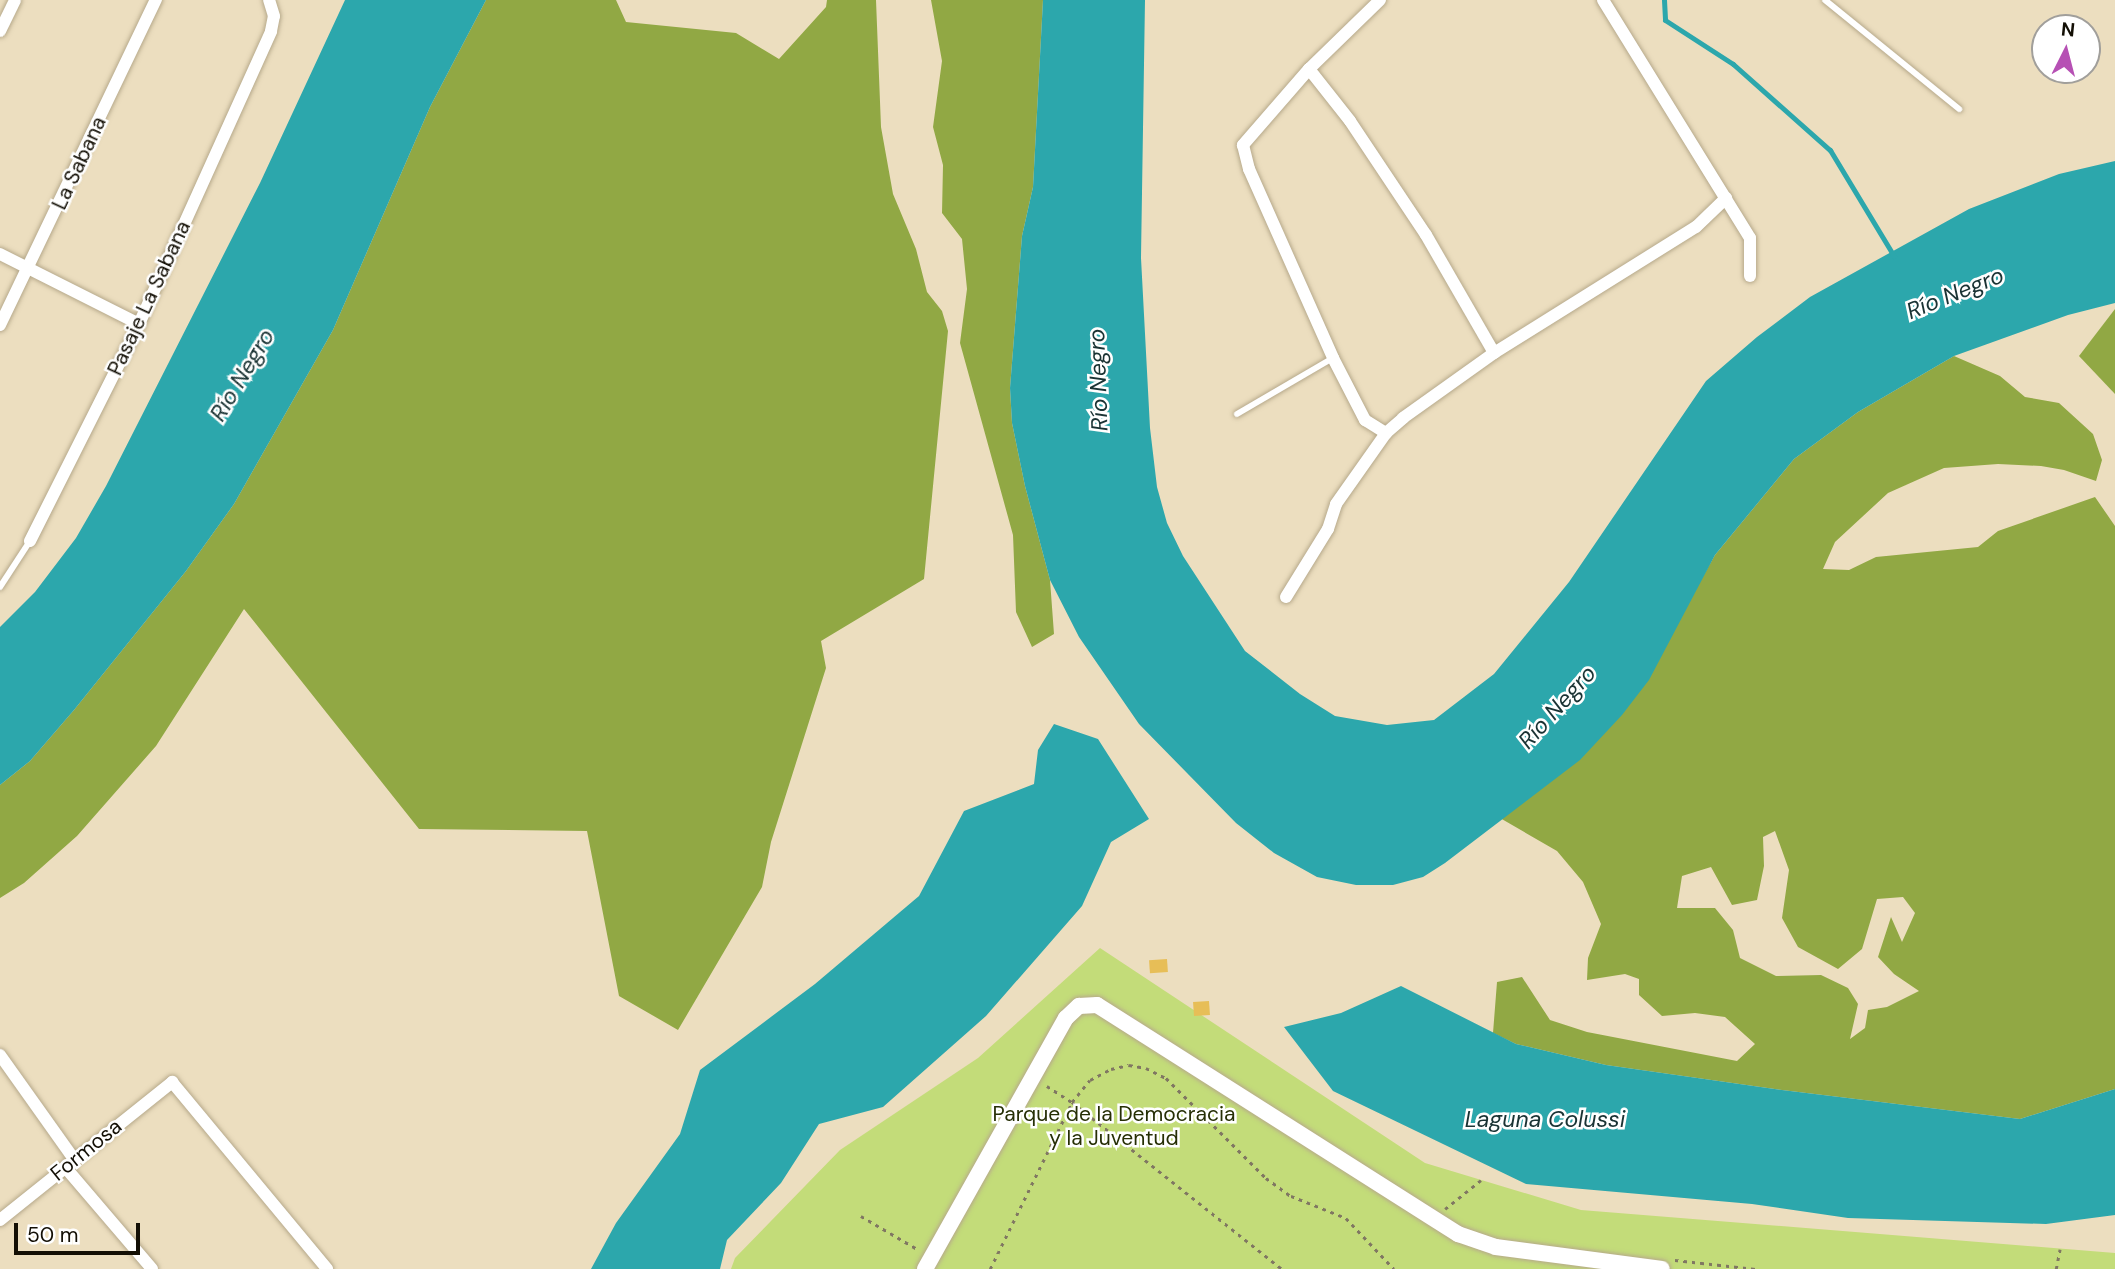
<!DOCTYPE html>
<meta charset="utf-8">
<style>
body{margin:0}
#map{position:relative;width:2115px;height:1269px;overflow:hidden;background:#ecdebf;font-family:"DM Sans",sans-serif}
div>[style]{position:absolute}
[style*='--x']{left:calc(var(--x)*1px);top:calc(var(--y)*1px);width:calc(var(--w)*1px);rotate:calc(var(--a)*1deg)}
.green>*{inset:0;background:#c3dc79}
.forest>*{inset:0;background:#91a844}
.water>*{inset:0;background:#2ca7ac}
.stream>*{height:5px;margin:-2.5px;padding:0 2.5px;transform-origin:2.5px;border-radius:2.5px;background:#2ca7ac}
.building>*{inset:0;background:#e7be57;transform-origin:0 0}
.path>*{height:2.5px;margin-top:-1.25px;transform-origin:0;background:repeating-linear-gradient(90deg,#807762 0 3.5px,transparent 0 8.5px)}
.roads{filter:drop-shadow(0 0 2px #b6a98b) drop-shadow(0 0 2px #b6a98b)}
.service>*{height:6px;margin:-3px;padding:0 3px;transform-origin:3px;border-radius:3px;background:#fff}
.minor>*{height:12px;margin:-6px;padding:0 6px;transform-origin:6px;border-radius:6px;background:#fff}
.tertiary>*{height:16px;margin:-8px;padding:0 8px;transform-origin:8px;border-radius:8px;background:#fff}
span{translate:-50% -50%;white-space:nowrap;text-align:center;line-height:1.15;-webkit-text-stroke:5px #fff;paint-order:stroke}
.street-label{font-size:21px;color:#130f05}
.park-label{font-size:21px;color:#262f05}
.water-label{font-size:23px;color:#1a3334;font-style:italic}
.north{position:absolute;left:2031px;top:14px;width:70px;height:70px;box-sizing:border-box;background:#fff;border:2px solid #a19f9b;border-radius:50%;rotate:6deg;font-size:19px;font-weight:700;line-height:28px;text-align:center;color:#130f05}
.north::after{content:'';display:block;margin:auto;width:24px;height:32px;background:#b650b4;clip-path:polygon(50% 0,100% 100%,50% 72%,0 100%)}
.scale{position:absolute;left:14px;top:1223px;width:126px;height:32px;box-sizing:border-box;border:4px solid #130f05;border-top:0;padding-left:9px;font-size:21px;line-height:24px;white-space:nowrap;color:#130f05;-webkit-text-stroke:5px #fff;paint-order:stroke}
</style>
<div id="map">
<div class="green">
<i style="clip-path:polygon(1100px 948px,1425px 1163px,1581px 1210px,2115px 1253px,2115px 1269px,731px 1269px,735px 1258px,840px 1150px,978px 1058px)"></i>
</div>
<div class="forest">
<i style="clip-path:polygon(486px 0,616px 0,626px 22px,736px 33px,779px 59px,826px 7px,827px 0,876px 0,881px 127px,893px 194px,916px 249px,927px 292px,942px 311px,948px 331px,924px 579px,821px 641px,826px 668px,771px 842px,762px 887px,678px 1030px,619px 996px,587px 831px,419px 829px,244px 609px,156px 746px,77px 836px,24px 883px,0 898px,0 785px,30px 761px,74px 710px,186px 571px,234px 504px,333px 330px,430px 107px)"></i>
<i style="clip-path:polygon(931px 0,1043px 0,1033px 187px,1022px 236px,1010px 388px,1012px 423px,1025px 486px,1050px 580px,1054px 634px,1032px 647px,1016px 612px,1013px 535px,960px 343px,967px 289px,962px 239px,942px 213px,943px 165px,933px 127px,942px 61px)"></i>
<i style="clip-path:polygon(2115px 309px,2115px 394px,2079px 356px)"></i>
<i style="clip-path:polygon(evenodd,1954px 356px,2000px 376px,2025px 397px,2059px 403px,2093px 434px,2102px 460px,2096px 481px,2064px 470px,2041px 466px,1998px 464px,1944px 468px,1888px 493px,1835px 542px,1823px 569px,1849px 570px,1876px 557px,1978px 547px,1998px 531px,2095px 497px,2115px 526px,2115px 1089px,2020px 1119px,1782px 1090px,1606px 1065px,1516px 1044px,1493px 1033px,1497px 982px,1522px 977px,1550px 1020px,1587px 1032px,1737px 1061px,1755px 1044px,1725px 1017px,1695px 1013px,1662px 1016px,1639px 995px,1639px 979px,1625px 974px,1587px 980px,1588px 958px,1601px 924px,1583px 882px,1557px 851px,1500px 818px,1545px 786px,1689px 601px,1715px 555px,1794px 459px,1858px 412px,1954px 356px,1775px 831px,1789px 870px,1782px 918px,1798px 947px,1838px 969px,1862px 949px,1877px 899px,1903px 897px,1915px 913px,1902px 942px,1891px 917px,1878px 957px,1894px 974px,1919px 991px,1887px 1007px,1868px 1010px,1865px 1028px,1850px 1039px,1858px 1004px,1848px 988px,1821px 975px,1776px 976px,1740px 958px,1733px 930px,1715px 908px,1677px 908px,1682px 876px,1711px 867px,1732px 905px,1757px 900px,1764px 866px,1763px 837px,1775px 831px)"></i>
</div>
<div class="water">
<i style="clip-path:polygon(345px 0,486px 0,430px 107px,333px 330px,234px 504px,186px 571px,74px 710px,30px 761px,0 785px,0 627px,35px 592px,76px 538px,106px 486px,260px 183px)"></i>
<i style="clip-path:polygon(1043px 0,1145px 0,1141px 258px,1150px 428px,1157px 487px,1167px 523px,1183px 556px,1245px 651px,1300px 694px,1335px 716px,1387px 725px,1434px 720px,1494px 674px,1569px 582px,1706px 381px,1757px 337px,1810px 297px,1969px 209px,2059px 174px,2115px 161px,2115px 303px,2068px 315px,1954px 356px,1858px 412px,1794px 459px,1715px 555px,1649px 680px,1622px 715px,1580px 760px,1445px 863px,1423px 877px,1393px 885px,1356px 885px,1317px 877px,1274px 853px,1236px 823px,1139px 724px,1079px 637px,1050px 580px,1025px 486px,1012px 423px,1010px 388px,1022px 236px,1033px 187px)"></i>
<i style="clip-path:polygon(1054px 724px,1098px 739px,1149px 819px,1111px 842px,1082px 906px,986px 1016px,883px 1107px,819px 1124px,781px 1183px,727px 1240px,720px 1269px,591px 1269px,616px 1223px,680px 1134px,700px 1070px,815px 984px,919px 896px,964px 811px,1034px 784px,1038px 750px)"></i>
<i style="clip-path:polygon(1401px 986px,1516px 1044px,1606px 1065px,1782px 1090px,2020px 1119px,2115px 1089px,2115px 1215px,2046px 1224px,1848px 1218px,1752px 1204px,1526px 1184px,1333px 1091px,1284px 1027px,1341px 1013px)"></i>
</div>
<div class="stream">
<i style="--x:1664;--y:0;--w:20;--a:87"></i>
<i style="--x:1665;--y:20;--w:81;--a:32.9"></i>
<i style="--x:1733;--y:64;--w:130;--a:41.6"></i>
<i style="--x:1830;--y:150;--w:124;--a:58.9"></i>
</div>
<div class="building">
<i style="left:1167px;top:959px;width:13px;height:18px;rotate:86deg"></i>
<i style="left:1209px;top:1001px;width:14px;height:16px;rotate:86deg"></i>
</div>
<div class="path">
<i style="--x:1047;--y:1086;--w:30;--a:33"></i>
<i style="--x:1072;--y:1102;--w:268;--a:38.5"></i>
<i style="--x:1445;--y:1209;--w:46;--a:-38.9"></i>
<i style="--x:861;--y:1216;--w:67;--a:30.4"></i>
<i style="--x:1675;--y:1260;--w:81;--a:6.4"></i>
<i style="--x:990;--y:1269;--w:186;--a:-63.8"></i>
<i style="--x:1072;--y:1102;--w:28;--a:-51"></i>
<i style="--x:1090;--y:1080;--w:24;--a:-28"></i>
<i style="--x:1111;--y:1069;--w:18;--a:-13"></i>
<i style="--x:1129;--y:1065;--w:17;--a:10"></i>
<i style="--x:1146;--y:1068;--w:22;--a:27"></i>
<i style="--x:1166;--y:1078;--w:141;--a:45"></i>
<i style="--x:1266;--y:1178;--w:31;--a:36"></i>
<i style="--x:1291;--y:1196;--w:59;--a:21.8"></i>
<i style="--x:1346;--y:1218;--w:70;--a:46.7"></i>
<i style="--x:2056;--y:1269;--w:20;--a:-79"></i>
</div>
<div class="roads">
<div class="service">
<i style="--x:1825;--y:0;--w:173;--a:39.1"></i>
<i style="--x:1237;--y:414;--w:111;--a:-30.3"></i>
<i style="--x:0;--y:587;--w:55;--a:-56.9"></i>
</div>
<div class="minor">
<i style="--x:1380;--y:0;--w:99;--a:135.8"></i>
<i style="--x:1309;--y:69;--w:101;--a:131"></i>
<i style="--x:1243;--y:145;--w:25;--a:76"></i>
<i style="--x:1249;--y:169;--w:207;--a:66"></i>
<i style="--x:1333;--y:358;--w:70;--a:62.7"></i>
<i style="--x:1365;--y:420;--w:25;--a:32"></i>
<i style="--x:1603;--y:0;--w:280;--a:58.3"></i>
<i style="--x:1750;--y:238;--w:38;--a:90"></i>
<i style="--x:0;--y:31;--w:34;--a:-64"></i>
<i style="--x:1309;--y:69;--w:66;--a:51.7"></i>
<i style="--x:1350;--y:121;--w:137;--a:56.3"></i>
<i style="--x:1426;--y:235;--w:136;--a:60"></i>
<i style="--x:0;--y:254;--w:156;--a:26.7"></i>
<i style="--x:0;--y:325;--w:361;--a:-64.4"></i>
<i style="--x:30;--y:541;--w:243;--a:-63.3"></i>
<i style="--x:139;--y:324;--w:321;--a:-65.7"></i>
<i style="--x:271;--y:31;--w:15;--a:-79"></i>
<i style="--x:274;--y:16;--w:17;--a:-107"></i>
<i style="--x:1286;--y:597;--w:80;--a:-58.3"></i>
<i style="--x:1328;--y:529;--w:26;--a:-72"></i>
<i style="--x:1336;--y:504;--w:87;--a:-54.8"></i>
<i style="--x:1386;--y:433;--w:23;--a:-41"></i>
<i style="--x:1403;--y:418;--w:112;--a:-35.5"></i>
<i style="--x:1494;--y:353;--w:238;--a:-32"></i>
<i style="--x:1696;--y:227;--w:42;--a:-44"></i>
<i style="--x:0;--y:1055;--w:128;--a:54.6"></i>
<i style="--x:65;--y:1167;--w:134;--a:49.5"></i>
<i style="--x:0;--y:1220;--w:221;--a:-38.7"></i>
<i style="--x:172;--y:1082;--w:243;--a:50.3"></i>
</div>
<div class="tertiary">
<i style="--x:925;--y:1269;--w:288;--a:-60.7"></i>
<i style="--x:1066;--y:1018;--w:18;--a:-43"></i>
<i style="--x:1079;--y:1006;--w:18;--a:-3"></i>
<i style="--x:1097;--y:1005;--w:428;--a:32.4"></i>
<i style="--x:1458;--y:1234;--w:40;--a:18.9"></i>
<i style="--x:1496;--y:1247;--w:167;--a:7.5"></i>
</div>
</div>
<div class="street-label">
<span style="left:79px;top:163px;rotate:-65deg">La Sabana</span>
<span style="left:149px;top:298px;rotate:-65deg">Pasaje La Sabana</span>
<span style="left:86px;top:1150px;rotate:-39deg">Formosa</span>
</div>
<div class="park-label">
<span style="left:1114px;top:1126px">Parque de la Democracia<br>y la Juventud</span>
</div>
<div class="water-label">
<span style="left:1955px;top:293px;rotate:-22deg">Río Negro</span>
<span style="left:242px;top:375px;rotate:-59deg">Río Negro</span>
<span style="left:1098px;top:380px;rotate:-92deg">Río Negro</span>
<span style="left:1557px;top:707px;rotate:-48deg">Río Negro</span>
<span style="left:1545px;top:1119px">Laguna Colussi</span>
</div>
<div class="north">N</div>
<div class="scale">50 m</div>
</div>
